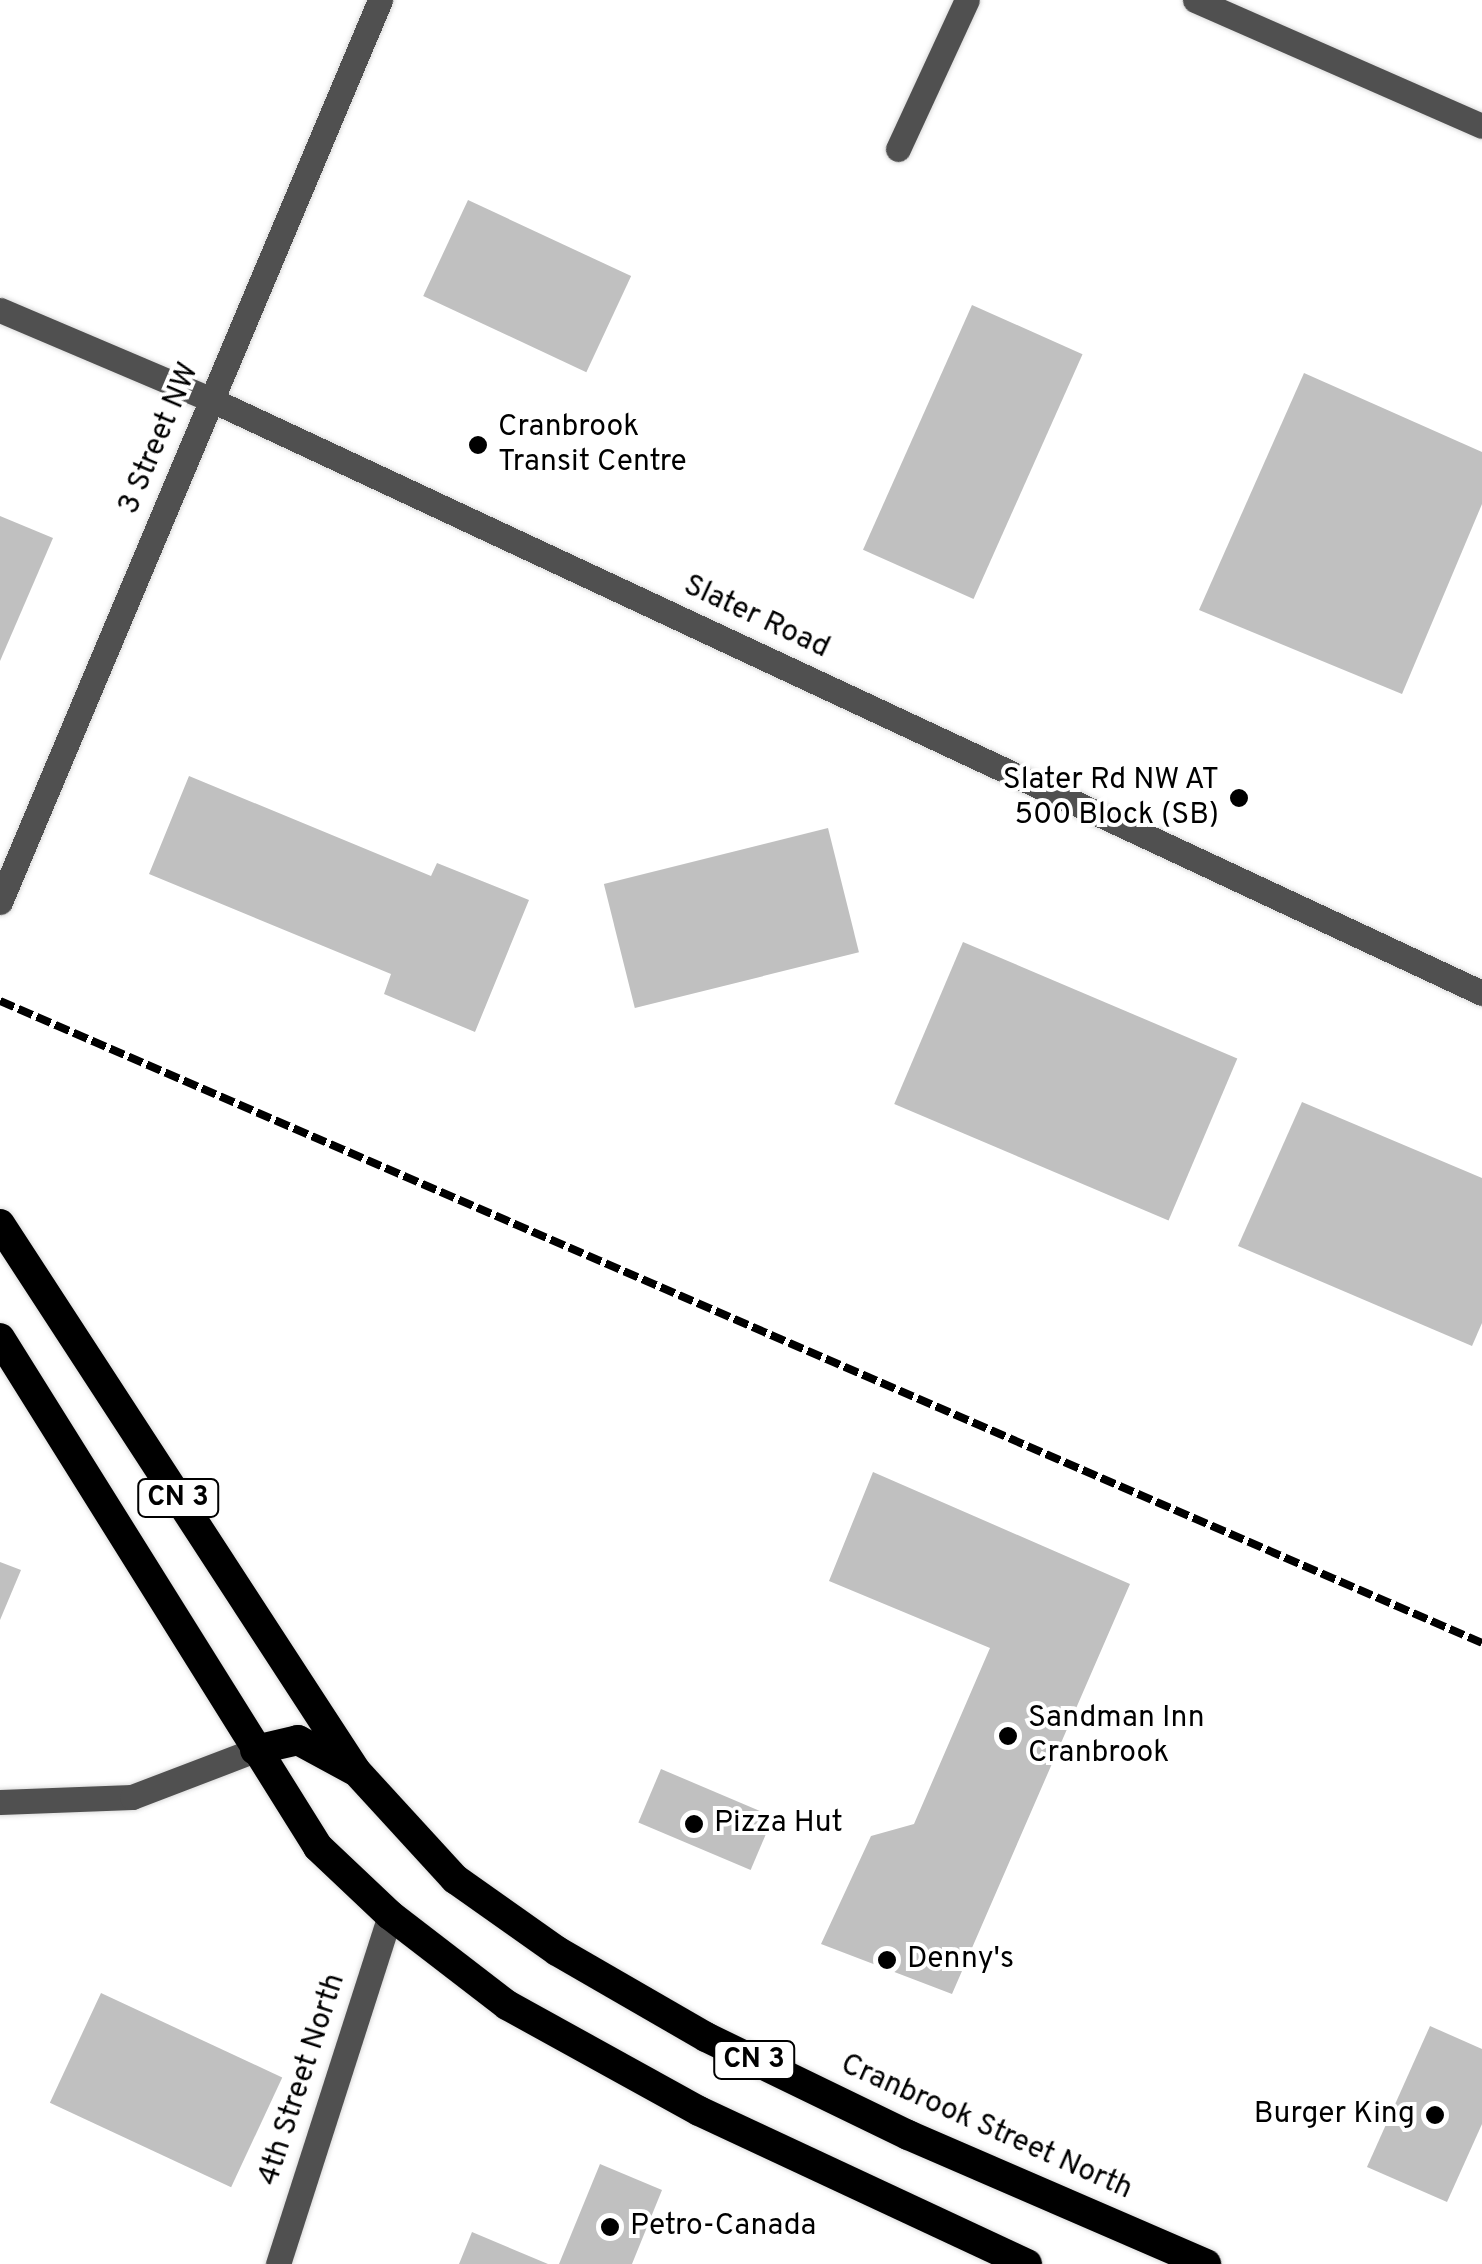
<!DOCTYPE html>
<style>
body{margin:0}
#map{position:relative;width:1482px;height:2264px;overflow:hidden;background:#fff;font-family:Overpass,sans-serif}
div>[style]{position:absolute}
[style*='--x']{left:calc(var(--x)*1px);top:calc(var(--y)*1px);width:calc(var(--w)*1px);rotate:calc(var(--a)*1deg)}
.building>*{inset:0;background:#c0c0c0;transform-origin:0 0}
.roads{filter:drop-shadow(0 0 2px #dbdbdb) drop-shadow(0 0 2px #dbdbdb)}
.minor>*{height:25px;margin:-12.5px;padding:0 12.5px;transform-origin:12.5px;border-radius:12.5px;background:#505050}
.highway>*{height:30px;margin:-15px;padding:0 15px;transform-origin:15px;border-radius:15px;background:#000}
.rail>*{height:8px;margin-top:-4px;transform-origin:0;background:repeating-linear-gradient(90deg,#000 0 15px,transparent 0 20px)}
.dots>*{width:28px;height:28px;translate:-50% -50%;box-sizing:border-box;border:5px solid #fff;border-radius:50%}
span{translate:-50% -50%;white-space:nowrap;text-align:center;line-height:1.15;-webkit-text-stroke:8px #fff;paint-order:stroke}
.shield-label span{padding:2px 8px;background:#fff;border:2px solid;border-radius:8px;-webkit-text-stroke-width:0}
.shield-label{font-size:28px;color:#000;font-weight:700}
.poi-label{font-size:30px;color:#000}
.left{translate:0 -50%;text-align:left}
.right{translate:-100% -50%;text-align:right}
.street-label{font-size:30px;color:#000}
</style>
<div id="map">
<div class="building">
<i style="left:468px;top:200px;width:180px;height:106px;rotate:25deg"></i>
<i style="left:972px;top:305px;width:121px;height:268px;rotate:24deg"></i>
<i style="clip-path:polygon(1304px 373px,1482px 452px,1482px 504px,1402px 694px,1199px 610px)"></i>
<i style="clip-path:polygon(0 516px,53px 538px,0 661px)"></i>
<i style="clip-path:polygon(189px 776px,431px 876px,437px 863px,529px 900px,475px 1032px,384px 994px,391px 974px,149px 874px)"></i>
<i style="left:828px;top:828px;width:128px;height:231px;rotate:76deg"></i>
<i style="left:963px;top:942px;width:298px;height:176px;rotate:23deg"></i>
<i style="clip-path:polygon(1302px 1102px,1482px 1178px,1482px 1323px,1472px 1346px,1238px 1246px)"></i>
<i style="clip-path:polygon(873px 1472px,1130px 1584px,952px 1994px,821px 1944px,871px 1836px,914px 1824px,990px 1648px,829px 1581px)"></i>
<i style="clip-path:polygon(0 1562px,21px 1570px,0 1620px)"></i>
<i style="left:661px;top:1769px;width:122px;height:58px;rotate:23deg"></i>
<i style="left:101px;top:1993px;width:200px;height:121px;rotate:25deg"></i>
<i style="clip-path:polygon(1430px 2026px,1482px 2049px,1482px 2124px,1447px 2202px,1367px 2167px)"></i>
<i style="clip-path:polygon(600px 2164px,662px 2190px,632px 2264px,559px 2264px)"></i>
<i style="clip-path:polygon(472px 2232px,548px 2264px,459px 2264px)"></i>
</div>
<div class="roads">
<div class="minor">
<i style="--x:1195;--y:0;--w:313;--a:23.7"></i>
<i style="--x:898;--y:149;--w:164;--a:-65.2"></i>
<i style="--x:0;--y:310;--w:230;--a:23"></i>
<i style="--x:212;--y:400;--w:1402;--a:25.03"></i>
<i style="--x:0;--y:902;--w:979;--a:-67.15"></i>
<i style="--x:0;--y:1802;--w:132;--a:-2.2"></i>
<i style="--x:132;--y:1797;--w:132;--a:-20.9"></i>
<i style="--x:278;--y:2264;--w:367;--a:-72.2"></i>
</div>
<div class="highway">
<i style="--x:0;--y:1224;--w:653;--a:56.94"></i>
<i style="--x:356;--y:1771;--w:147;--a:47.5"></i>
<i style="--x:455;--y:1879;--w:125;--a:35.2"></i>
<i style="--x:557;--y:1951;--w:172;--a:30"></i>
<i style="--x:706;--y:2037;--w:225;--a:25.9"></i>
<i style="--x:908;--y:2135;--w:325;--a:23.4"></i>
<i style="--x:0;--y:1338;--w:600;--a:58"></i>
<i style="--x:318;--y:1847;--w:99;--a:43.4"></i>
<i style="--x:390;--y:1915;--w:148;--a:37.6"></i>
<i style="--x:507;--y:2005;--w:219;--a:28.9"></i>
<i style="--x:699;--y:2111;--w:362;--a:25"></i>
<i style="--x:255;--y:1750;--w:44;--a:-13.1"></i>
<i style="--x:298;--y:1740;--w:63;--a:28.6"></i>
</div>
</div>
<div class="rail">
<i style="--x:0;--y:1001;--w:1615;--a:23.42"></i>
</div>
<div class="dots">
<i style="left:478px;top:445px;background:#000"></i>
<i style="left:1239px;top:798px;background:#000"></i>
<i style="left:1008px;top:1736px;background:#000"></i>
<i style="left:694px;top:1824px;background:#000"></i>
<i style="left:887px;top:1960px;background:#000"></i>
<i style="left:1435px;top:2115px;background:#000"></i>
<i style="left:610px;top:2227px;background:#000"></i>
</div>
<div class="shield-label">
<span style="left:178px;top:1498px">CN 3</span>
<span style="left:754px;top:2060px">CN 3</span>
</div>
<div class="poi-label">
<span class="left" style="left:498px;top:445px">Cranbrook<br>Transit Centre</span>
<span class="right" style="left:1219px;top:798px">Slater Rd NW AT<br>500 Block (SB)</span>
<span class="left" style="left:1028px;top:1736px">Sandman Inn<br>Cranbrook</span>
<span class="left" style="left:714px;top:1824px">Pizza Hut</span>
<span class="left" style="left:907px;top:1960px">Denny's</span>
<span class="right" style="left:1415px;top:2115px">Burger King</span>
<span class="left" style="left:630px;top:2227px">Petro-Canada</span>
</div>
<div class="street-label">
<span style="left:160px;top:439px;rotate:-67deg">3 Street NW</span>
<span style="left:756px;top:618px;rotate:25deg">Slater Road</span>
<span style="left:303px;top:2080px;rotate:-72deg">4th Street North</span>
<span style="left:986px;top:2128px;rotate:24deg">Cranbrook Street North</span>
</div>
</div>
